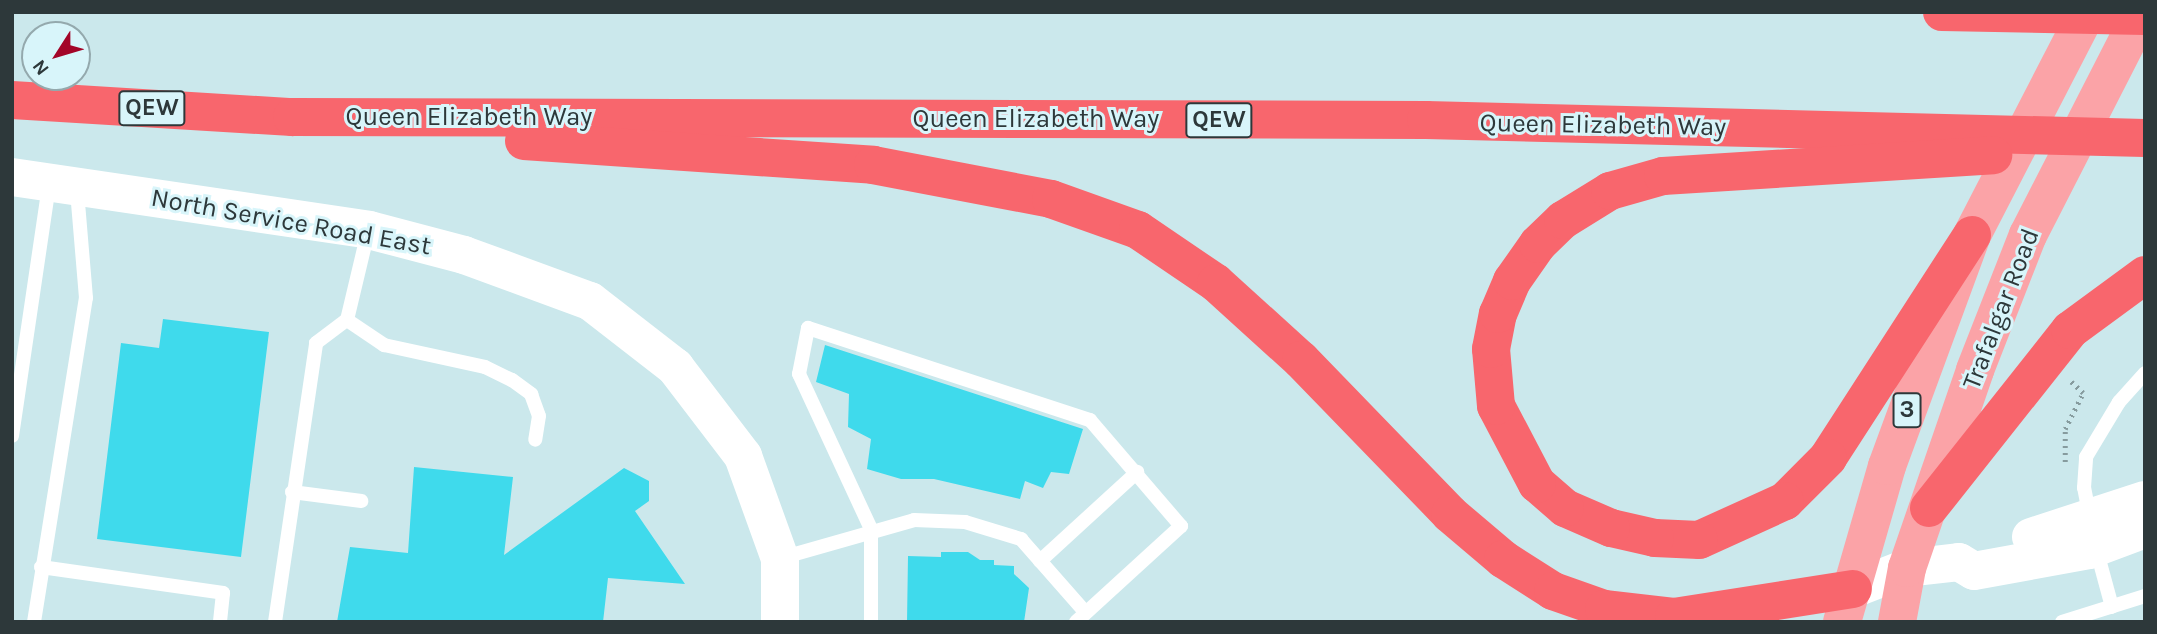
<!DOCTYPE html>
<style>
body{margin:0}
#map{position:relative;width:2157px;height:634px;overflow:hidden;background:#cbe8ec;font-family:Karla,sans-serif}
div>[style]{position:absolute}
[style*='--x']{left:calc(var(--x)*1px);top:calc(var(--y)*1px);width:calc(var(--w)*1px);rotate:calc(var(--a)*1deg)}
.building>*{inset:0;background:#3fdaec}
.path>*{height:4.5px;margin-top:-2.25px;transform-origin:0;background:repeating-linear-gradient(90deg,#869b9e 0 2px,transparent 0 7px)}
.lane>*{height:14px;margin:-7px;padding:0 7px;transform-origin:7px;border-radius:7px;background:#fff}
.secondary>*{height:38px;margin:-19px;padding:0 19px;transform-origin:19px;border-radius:19px;background:#fff}
.primary>*{height:38px;margin:-19px;padding:0 19px;transform-origin:19px;border-radius:19px;background:#fba3a7}
.highway>*{height:38px;margin:-19px;padding:0 19px;transform-origin:19px;border-radius:19px;background:#f8666d}
span{translate:-50% -50%;white-space:nowrap;text-align:center;line-height:1.15;-webkit-text-stroke:6px #d8f5fa;paint-order:stroke}
.shield-label span{padding:2px 5px;background:#d8f5fa;border:2px solid;border-radius:5px;-webkit-text-stroke-width:0}
.shield-label{font-size:24px;color:#2d383a;font-weight:700}
.street-label{font-size:26px;color:#2d383a}
.frame{position:absolute;inset:0;border:14px solid #2d383a;pointer-events:none}
.north{position:absolute;left:21px;top:21px;width:70px;height:70px;box-sizing:border-box;background:#d8f5fa;border:2px solid #94a9ad;border-radius:50%;rotate:233deg;font-size:19px;font-weight:700;line-height:28px;text-align:center;color:#2d383a}
.north::after{content:'';display:block;margin:auto;width:24px;height:32px;background:#a30528;clip-path:polygon(50% 0,100% 100%,50% 72%,0 100%)}
</style>
<div id="map">
<div class="building">
<i style="clip-path:polygon(163px 319px,269px 332px,241px 557px,97px 539px,121px 343px,159px 348px)"></i>
<i style="clip-path:polygon(825px 345px,1083px 429px,1069px 474px,1051px 472px,1043px 488px,1025px 481px,1020px 499px,934px 479px,901px 479px,867px 469px,871px 439px,848px 427px,849px 394px,816px 382px)"></i>
<i style="clip-path:polygon(414px 467px,513px 477px,504px 555px,624px 468px,649px 481px,649px 501px,635px 511px,685px 584px,608px 578px,603px 622px,337px 622px,350px 547px,408px 553px)"></i>
<i style="clip-path:polygon(941px 552px,968px 552px,980px 560px,994px 560px,994px 565px,1014px 566px,1014px 574px,1029px 588px,1024px 622px,907px 622px,908px 556px,941px 557px)"></i>
</div>
<div class="path">
<i style="--x:2065;--y:462;--w:33;--a:-90"></i>
<i style="--x:2065;--y:429;--w:40;--a:-63.4"></i>
<i style="--x:2083;--y:393;--w:19;--a:-137"></i>
</div>
<div class="lane">
<i style="--x:347;--y:320;--w:45;--a:34"></i>
<i style="--x:384;--y:345;--w:103;--a:12.3"></i>
<i style="--x:485;--y:367;--w:30;--a:26"></i>
<i style="--x:512;--y:380;--w:24;--a:36"></i>
<i style="--x:531;--y:394;--w:23;--a:70"></i>
<i style="--x:539;--y:416;--w:24;--a:99"></i>
<i style="--x:12;--y:436;--w:255;--a:-81.6"></i>
<i style="--x:292;--y:492;--w:70;--a:7.4"></i>
<i style="--x:2090;--y:518;--w:31;--a:-101"></i>
<i style="--x:2084;--y:488;--w:31;--a:-86"></i>
<i style="--x:2086;--y:457;--w:64;--a:-59"></i>
<i style="--x:2119;--y:402;--w:39;--a:-48"></i>
<i style="--x:2096;--y:548;--w:61;--a:74.8"></i>
<i style="--x:781;--y:558;--w:138;--a:-15.9"></i>
<i style="--x:914;--y:520;--w:51;--a:2.2"></i>
<i style="--x:965;--y:522;--w:59;--a:16.9"></i>
<i style="--x:1021;--y:539;--w:98;--a:48.7"></i>
<i style="--x:1040;--y:561;--w:132;--a:-42.5"></i>
<i style="--x:41;--y:567;--w:184;--a:8.1"></i>
<i style="--x:223;--y:593;--w:29;--a:96"></i>
<i style="--x:34;--y:622;--w:328;--a:-80.9"></i>
<i style="--x:86;--y:298;--w:108;--a:-94.8"></i>
<i style="--x:275;--y:622;--w:282;--a:-81.6"></i>
<i style="--x:316;--y:343;--w:39;--a:-37"></i>
<i style="--x:347;--y:320;--w:90;--a:-76.6"></i>
<i style="--x:871;--y:622;--w:93;--a:-90"></i>
<i style="--x:871;--y:529;--w:171;--a:-114.9"></i>
<i style="--x:799;--y:374;--w:47;--a:-78.9"></i>
<i style="--x:808;--y:328;--w:297;--a:18.1"></i>
<i style="--x:1090;--y:420;--w:140;--a:49.4"></i>
<i style="--x:1181;--y:526;--w:142;--a:137.6"></i>
<i style="--x:2062;--y:622;--w:87;--a:-17.4"></i>
</div>
<div class="secondary">
<i style="--x:12;--y:177;--w:361;--a:8.4"></i>
<i style="--x:369;--y:230;--w:98;--a:14.7"></i>
<i style="--x:464;--y:255;--w:134;--a:20.1"></i>
<i style="--x:590;--y:301;--w:108;--a:37.8"></i>
<i style="--x:675;--y:367;--w:112;--a:52.6"></i>
<i style="--x:743;--y:456;--w:109;--a:70.2"></i>
<i style="--x:780;--y:559;--w:63;--a:90"></i>
<i style="--x:2031;--y:537;--w:120;--a:-18"></i>
<i style="--x:1853;--y:589;--w:58;--a:-21.3"></i>
<i style="--x:1907;--y:568;--w:52;--a:-6.6"></i>
<i style="--x:1959;--y:562;--w:17;--a:31"></i>
<i style="--x:1974;--y:571;--w:117;--a:-10.3"></i>
<i style="--x:2089;--y:550;--w:60;--a:-20.6"></i>
</div>
<div class="primary">
<i style="--x:1842;--y:622;--w:162;--a:-73.9"></i>
<i style="--x:1887;--y:466;--w:246;--a:-69.8"></i>
<i style="--x:1972;--y:235;--w:251;--a:-62.7"></i>
<i style="--x:1897;--y:622;--w:55;--a:-79.5"></i>
<i style="--x:1907;--y:568;--w:209;--a:-71"></i>
<i style="--x:1975;--y:370;--w:145;--a:-68.6"></i>
<i style="--x:2028;--y:235;--w:250;--a:-62.9"></i>
</div>
<div class="highway">
<i style="--x:1942;--y:12;--w:203;--a:1.1"></i>
<i style="--x:12;--y:100;--w:281;--a:3.5"></i>
<i style="--x:292;--y:117;--w:1134;--a:0.15"></i>
<i style="--x:1426;--y:120;--w:719;--a:1.43"></i>
<i style="--x:524;--y:141;--w:350;--a:3.9"></i>
<i style="--x:873;--y:165;--w:181;--a:10.8"></i>
<i style="--x:1051;--y:199;--w:92;--a:19.6"></i>
<i style="--x:1138;--y:230;--w:94;--a:34.2"></i>
<i style="--x:1216;--y:283;--w:115;--a:42.2"></i>
<i style="--x:1301;--y:360;--w:214;--a:45.9"></i>
<i style="--x:1450;--y:514;--w:70;--a:40.3"></i>
<i style="--x:1503;--y:559;--w:59;--a:32.6"></i>
<i style="--x:1553;--y:591;--w:54;--a:19.4"></i>
<i style="--x:1604;--y:609;--w:70;--a:6.5"></i>
<i style="--x:1674;--y:617;--w:181;--a:-8.9"></i>
<i style="--x:1972;--y:235;--w:265;--a:122.9"></i>
<i style="--x:1828;--y:458;--w:61;--a:135"></i>
<i style="--x:1785;--y:501;--w:94;--a:155.6"></i>
<i style="--x:1699;--y:540;--w:44;--a:-177.4"></i>
<i style="--x:1655;--y:538;--w:45;--a:-167.2"></i>
<i style="--x:1611;--y:528;--w:50;--a:-156.5"></i>
<i style="--x:1565;--y:508;--w:37;--a:-139"></i>
<i style="--x:1537;--y:484;--w:88;--a:-117.7"></i>
<i style="--x:1496;--y:406;--w:57;--a:-95"></i>
<i style="--x:1491;--y:349;--w:36;--a:-79"></i>
<i style="--x:1498;--y:314;--w:36;--a:-67"></i>
<i style="--x:1512;--y:281;--w:45;--a:-54.9"></i>
<i style="--x:1538;--y:244;--w:35;--a:-44"></i>
<i style="--x:1563;--y:220;--w:55;--a:-31.7"></i>
<i style="--x:1610;--y:191;--w:55;--a:-15.8"></i>
<i style="--x:1663;--y:176;--w:331;--a:-3.6"></i>
<i style="--x:1929;--y:508;--w:227;--a:-51.6"></i>
<i style="--x:2070;--y:330;--w:93;--a:-36.3"></i>
</div>
<div class="shield-label">
<span style="left:152px;top:108px">QEW</span>
<span style="left:1219px;top:120px">QEW</span>
<span style="left:1907px;top:410px">3</span>
</div>
<div class="street-label">
<span style="left:469px;top:117px">Queen Elizabeth Way</span>
<span style="left:1036px;top:119px">Queen Elizabeth Way</span>
<span style="left:1603px;top:125px;rotate:1deg">Queen Elizabeth Way</span>
<span style="left:291px;top:222px;rotate:10deg">North Service Road East</span>
<span style="left:2001px;top:309px;rotate:-69deg">Trafalgar Road</span>
</div>
<div class="frame"></div>
<div class="north">N</div>
</div>
